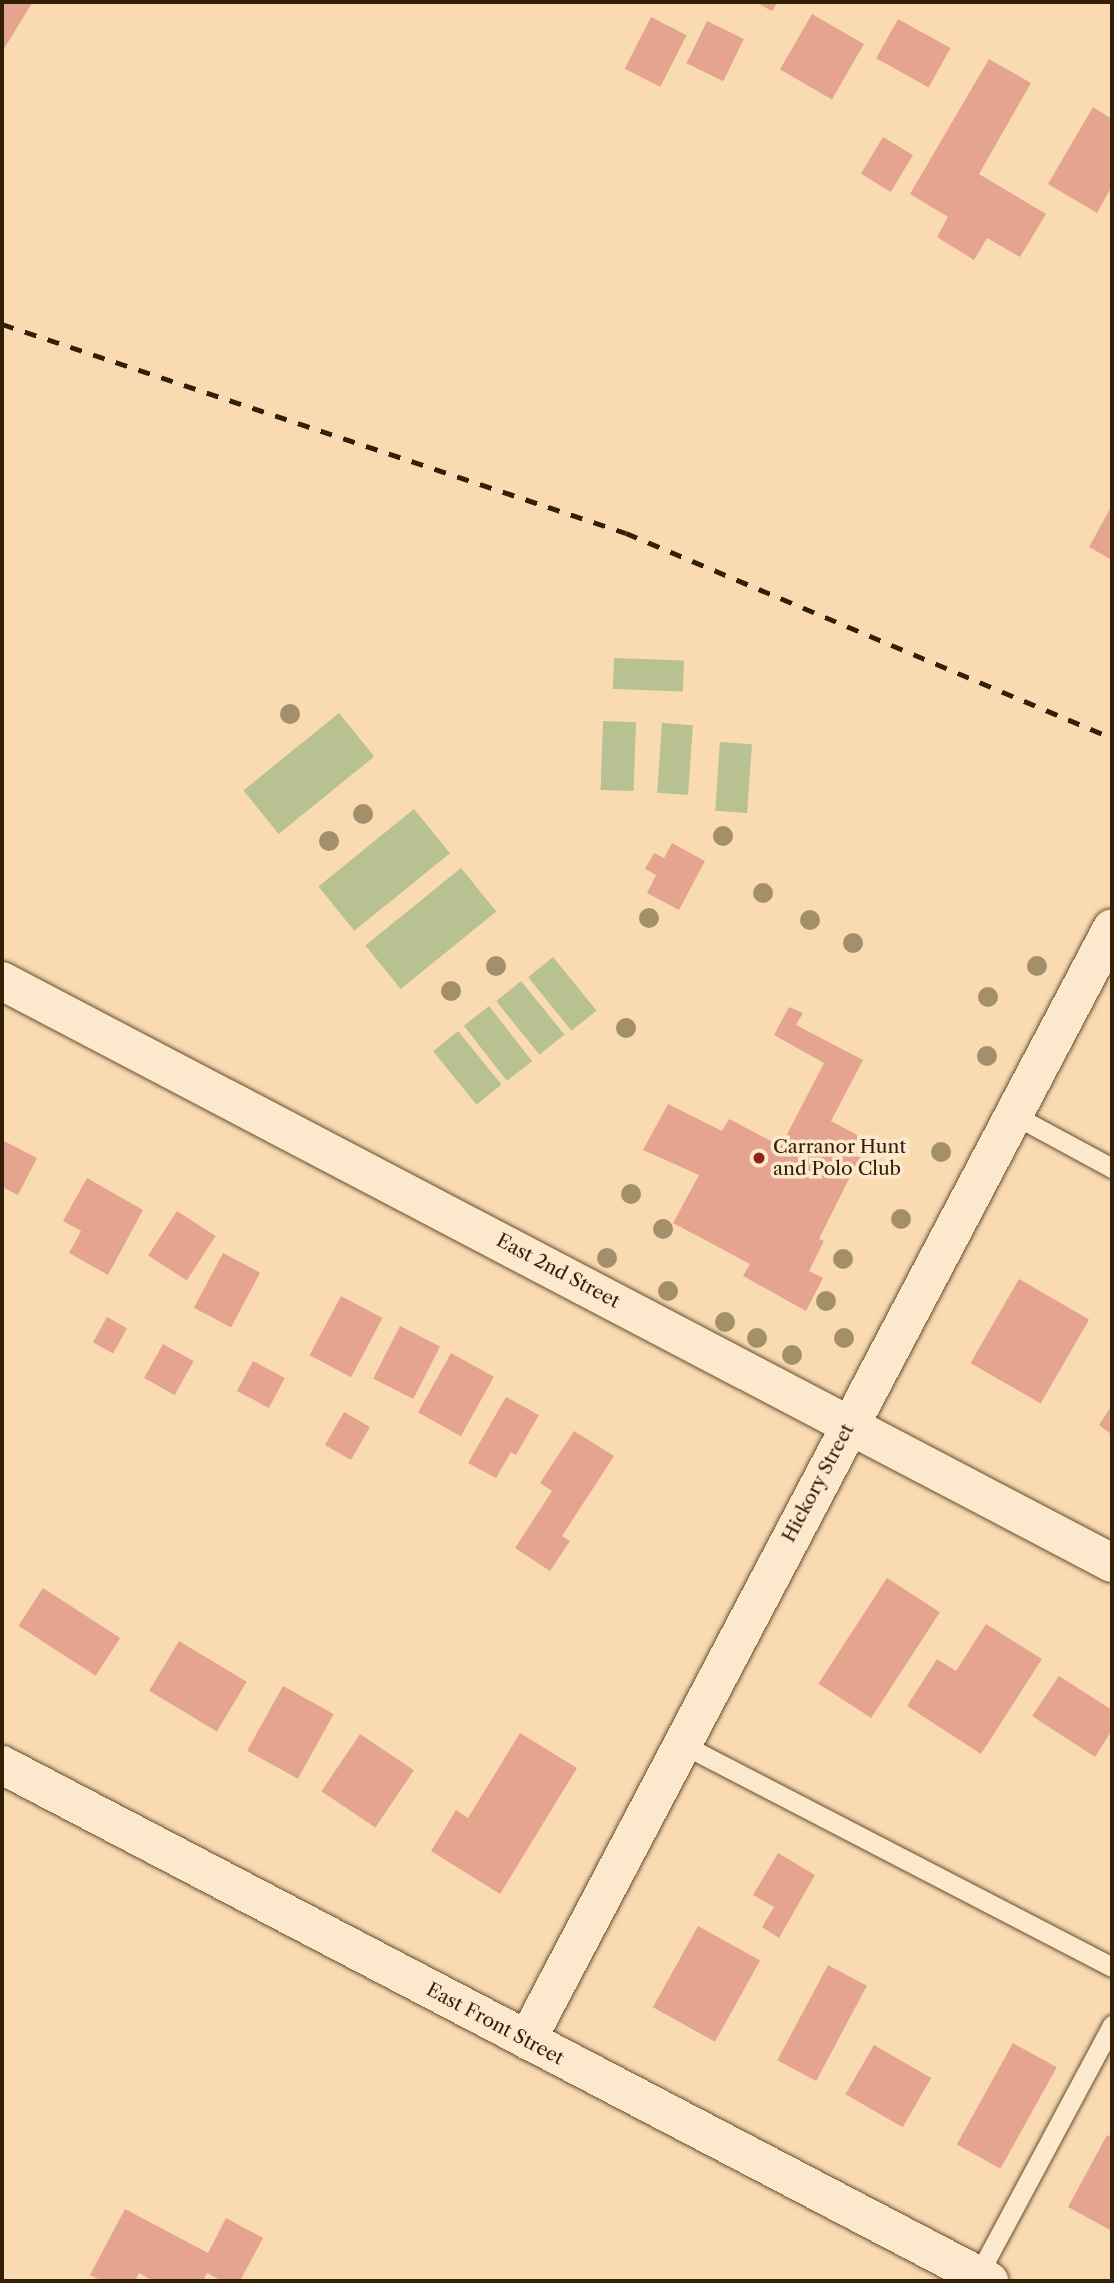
<!DOCTYPE html>
<style>
body{margin:0}
#map{position:relative;width:1114px;height:2283px;overflow:hidden;background:#fadbb1;font-family:"Libre Caslon Text",serif}
div>[style]{position:absolute}
[style*='--x']{left:calc(var(--x)*1px);top:calc(var(--y)*1px);width:calc(var(--w)*1px);rotate:calc(var(--a)*1deg)}
.green>*{inset:0;background:#b8c191;transform-origin:0 0}
.building>*{inset:0;background:#e5a48f;transform-origin:0 0}
.roads{filter:drop-shadow(0 0 2px #654e31) drop-shadow(0 0 2px #654e31)}
.service>*{height:19px;margin:-9.5px;padding:0 9.5px;transform-origin:9.5px;border-radius:9.5px;background:#fce8cc}
.minor>*{height:38px;margin:-19px;padding:0 19px;transform-origin:19px;border-radius:19px;background:#fce8cc}
.secondary>*{height:38px;margin:-19px;padding:0 19px;transform-origin:19px;border-radius:19px;background:#fce8cc}
.rail>*{height:5px;margin-top:-2.5px;transform-origin:0;background:repeating-linear-gradient(90deg,#331f06 0 12px,transparent 0 24px)}
.trees>*{width:20px;height:20px;margin:-10px;border-radius:50%;background:#a38f6a}
.dots>*{width:19px;height:19px;translate:-50% -50%;box-sizing:border-box;border:4px solid #fce8cc;border-radius:50%}
span{translate:-50% -50%;white-space:nowrap;text-align:center;line-height:1.15;-webkit-text-stroke:7px #fce8cc;paint-order:stroke}
.poi-label{font-size:19px;color:#331f06}
.left{translate:0 -50%;text-align:left}
.street-label{font-size:19px;color:#331f06}
.frame{position:absolute;inset:0;border:4px solid #331f06;pointer-events:none}
</style>
<div id="map">
<div class="green">
<i style="left:614px;top:658px;width:70px;height:31px;rotate:2deg"></i>
<i style="left:339px;top:713px;width:56px;height:123px;rotate:51deg"></i>
<i style="left:603px;top:721px;width:33px;height:69px;rotate:2deg"></i>
<i style="left:662px;top:723px;width:31px;height:70px;rotate:4deg"></i>
<i style="left:720px;top:742px;width:32px;height:69px;rotate:4deg"></i>
<i style="left:414px;top:809px;width:57px;height:123px;rotate:51deg"></i>
<i style="left:461px;top:868px;width:56px;height:123px;rotate:51deg"></i>
<i style="left:553px;top:957px;width:69px;height:32px;rotate:51deg"></i>
<i style="left:521px;top:981px;width:69px;height:32px;rotate:51deg"></i>
<i style="left:489px;top:1006px;width:70px;height:32px;rotate:52deg"></i>
<i style="left:458px;top:1031px;width:69px;height:32px;rotate:51deg"></i>
</div>
<div class="building">
<i style="clip-path:polygon(2px 2px,32px 3px,2px 52px)"></i>
<i style="clip-path:polygon(755px 2px,778px 2px,772px 11px)"></i>
<i style="left:812px;top:14px;width:60px;height:64px;rotate:30deg"></i>
<i style="left:651px;top:17px;width:40px;height:58px;rotate:27deg"></i>
<i style="left:898px;top:19px;width:60px;height:45px;rotate:29deg"></i>
<i style="left:707px;top:21px;width:41px;height:47px;rotate:26deg"></i>
<i style="clip-path:polygon(989px 59px,1031px 83px,979px 174px,1046px 214px,1020px 257px,987px 238px,974px 260px,937px 237px,948px 217px,910px 194px)"></i>
<i style="clip-path:polygon(1093px 107px,1112px 119px,1112px 186px,1097px 213px,1048px 184px)"></i>
<i style="left:883px;top:137px;width:35px;height:43px;rotate:31deg"></i>
<i style="clip-path:polygon(1110px 509px,1112px 510px,1112px 560px,1089px 547px)"></i>
<i style="clip-path:polygon(672px 843px,705px 861px,679px 910px,647px 893px,656px 875px,645px 869px,654px 853px,664px 858px)"></i>
<i style="clip-path:polygon(789px 1007px,803px 1013px,796px 1025px,863px 1060px,831px 1121px,859px 1136px,852px 1149px,862px 1153px,819px 1239px,824px 1241px,809px 1271px,823px 1278px,806px 1311px,743px 1276px,750px 1264px,673px 1223px,699px 1175px,643px 1150px,668px 1104px,722px 1131px,729px 1119px,781px 1146px,824px 1063px,774px 1035px)"></i>
<i style="clip-path:polygon(2px 1140px,37px 1158px,18px 1195px,2px 1187px)"></i>
<i style="clip-path:polygon(87px 1178px,143px 1210px,108px 1275px,69px 1253px,81px 1231px,63px 1221px)"></i>
<i style="left:177px;top:1211px;width:46px;height:53px;rotate:33deg"></i>
<i style="left:223px;top:1253px;width:42px;height:62px;rotate:28deg"></i>
<i style="left:1019px;top:1279px;width:81px;height:97px;rotate:30deg"></i>
<i style="left:341px;top:1296px;width:47px;height:67px;rotate:28deg"></i>
<i style="left:107px;top:1317px;width:23px;height:29px;rotate:29deg"></i>
<i style="left:400px;top:1326px;width:45px;height:59px;rotate:27deg"></i>
<i style="left:163px;top:1344px;width:35px;height:39px;rotate:29deg"></i>
<i style="left:451px;top:1353px;width:49px;height:68px;rotate:29deg"></i>
<i style="left:253px;top:1361px;width:36px;height:34px;rotate:28deg"></i>
<i style="clip-path:polygon(506px 1397px,539px 1415px,516px 1455px,511px 1452px,496px 1478px,468px 1463px)"></i>
<i style="clip-path:polygon(1112px 1405px,1112px 1435px,1099px 1425px)"></i>
<i style="left:344px;top:1412px;width:30px;height:38px;rotate:30deg"></i>
<i style="clip-path:polygon(574px 1431px,614px 1456px,562px 1536px,570px 1541px,550px 1571px,515px 1548px,552px 1491px,540px 1483px)"></i>
<i style="left:887px;top:1578px;width:63px;height:126px;rotate:33deg"></i>
<i style="left:43px;top:1588px;width:92px;height:45px;rotate:33deg"></i>
<i style="clip-path:polygon(986px 1624px,1042px 1659px,981px 1754px,907px 1706px,937px 1659px,956px 1671px)"></i>
<i style="left:179px;top:1641px;width:79px;height:58px;rotate:31deg"></i>
<i style="clip-path:polygon(1059px 1676px,1112px 1710px,1112px 1730px,1095px 1757px,1032px 1716px)"></i>
<i style="left:283px;top:1686px;width:58px;height:74px;rotate:29deg"></i>
<i style="clip-path:polygon(520px 1733px,577px 1768px,500px 1894px,431px 1851px,456px 1810px,468px 1818px)"></i>
<i style="left:360px;top:1734px;width:65px;height:69px;rotate:34deg"></i>
<i style="clip-path:polygon(778px 1853px,815px 1875px,779px 1938px,762px 1927px,774px 1907px,753px 1895px)"></i>
<i style="left:698px;top:1926px;width:71px;height:93px;rotate:29deg"></i>
<i style="left:828px;top:1965px;width:44px;height:108px;rotate:28deg"></i>
<i style="left:1013px;top:2043px;width:50px;height:116px;rotate:29deg"></i>
<i style="left:874px;top:2045px;width:66px;height:57px;rotate:30deg"></i>
<i style="clip-path:polygon(1107px 2135px,1112px 2138px,1112px 2231px,1068px 2207px)"></i>
<i style="clip-path:polygon(125px 2209px,208px 2253px,226px 2218px,263px 2238px,240px 2281px,222px 2281px,207px 2273px,203px 2281px,153px 2281px,139px 2273px,135px 2281px,102px 2281px,90px 2275px)"></i>
</div>
<div class="roads">
<div class="service">
<i style="--x:1014;--y:1115;--w:111;--a:28.4"></i>
<i style="--x:680;--y:1743;--w:487;--a:27.4"></i>
<i style="--x:978;--y:2275;--w:284;--a:-61.8"></i>
</div>
<div class="minor">
<i style="--x:2;--y:981;--w:1253;--a:27.67"></i>
<i style="--x:527;--y:2040;--w:1256;--a:-62.25"></i>
</div>
<div class="secondary">
<i style="--x:2;--y:1765;--w:1114;--a:27.6"></i>
</div>
</div>
<div class="rail">
<i style="--x:2;--y:324;--w:658;--a:18.52"></i>
<i style="--x:626;--y:533;--w:527;--a:22.87"></i>
</div>
<div class="trees">
<i style="left:290px;top:714px"></i>
<i style="left:363px;top:814px"></i>
<i style="left:723px;top:836px"></i>
<i style="left:329px;top:841px"></i>
<i style="left:763px;top:893px"></i>
<i style="left:649px;top:918px"></i>
<i style="left:810px;top:920px"></i>
<i style="left:853px;top:943px"></i>
<i style="left:496px;top:966px"></i>
<i style="left:1037px;top:966px"></i>
<i style="left:451px;top:991px"></i>
<i style="left:988px;top:997px"></i>
<i style="left:626px;top:1028px"></i>
<i style="left:987px;top:1056px"></i>
<i style="left:941px;top:1152px"></i>
<i style="left:631px;top:1194px"></i>
<i style="left:901px;top:1219px"></i>
<i style="left:663px;top:1229px"></i>
<i style="left:607px;top:1258px"></i>
<i style="left:843px;top:1259px"></i>
<i style="left:668px;top:1291px"></i>
<i style="left:826px;top:1301px"></i>
<i style="left:725px;top:1322px"></i>
<i style="left:757px;top:1338px"></i>
<i style="left:844px;top:1338px"></i>
<i style="left:792px;top:1355px"></i>
</div>
<div class="dots">
<i style="left:759px;top:1158px;background:#8f2418"></i>
</div>
<div class="poi-label">
<span class="left" style="left:773px;top:1158px">Carranor Hunt<br>and Polo Club</span>
</div>
<div class="street-label">
<span style="left:558px;top:1271px;rotate:28deg">East 2nd Street</span>
<span style="left:818px;top:1483px;rotate:-62deg">Hickory Street</span>
<span style="left:495px;top:2024px;rotate:28deg">East Front Street</span>
</div>
<div class="frame"></div>
</div>
